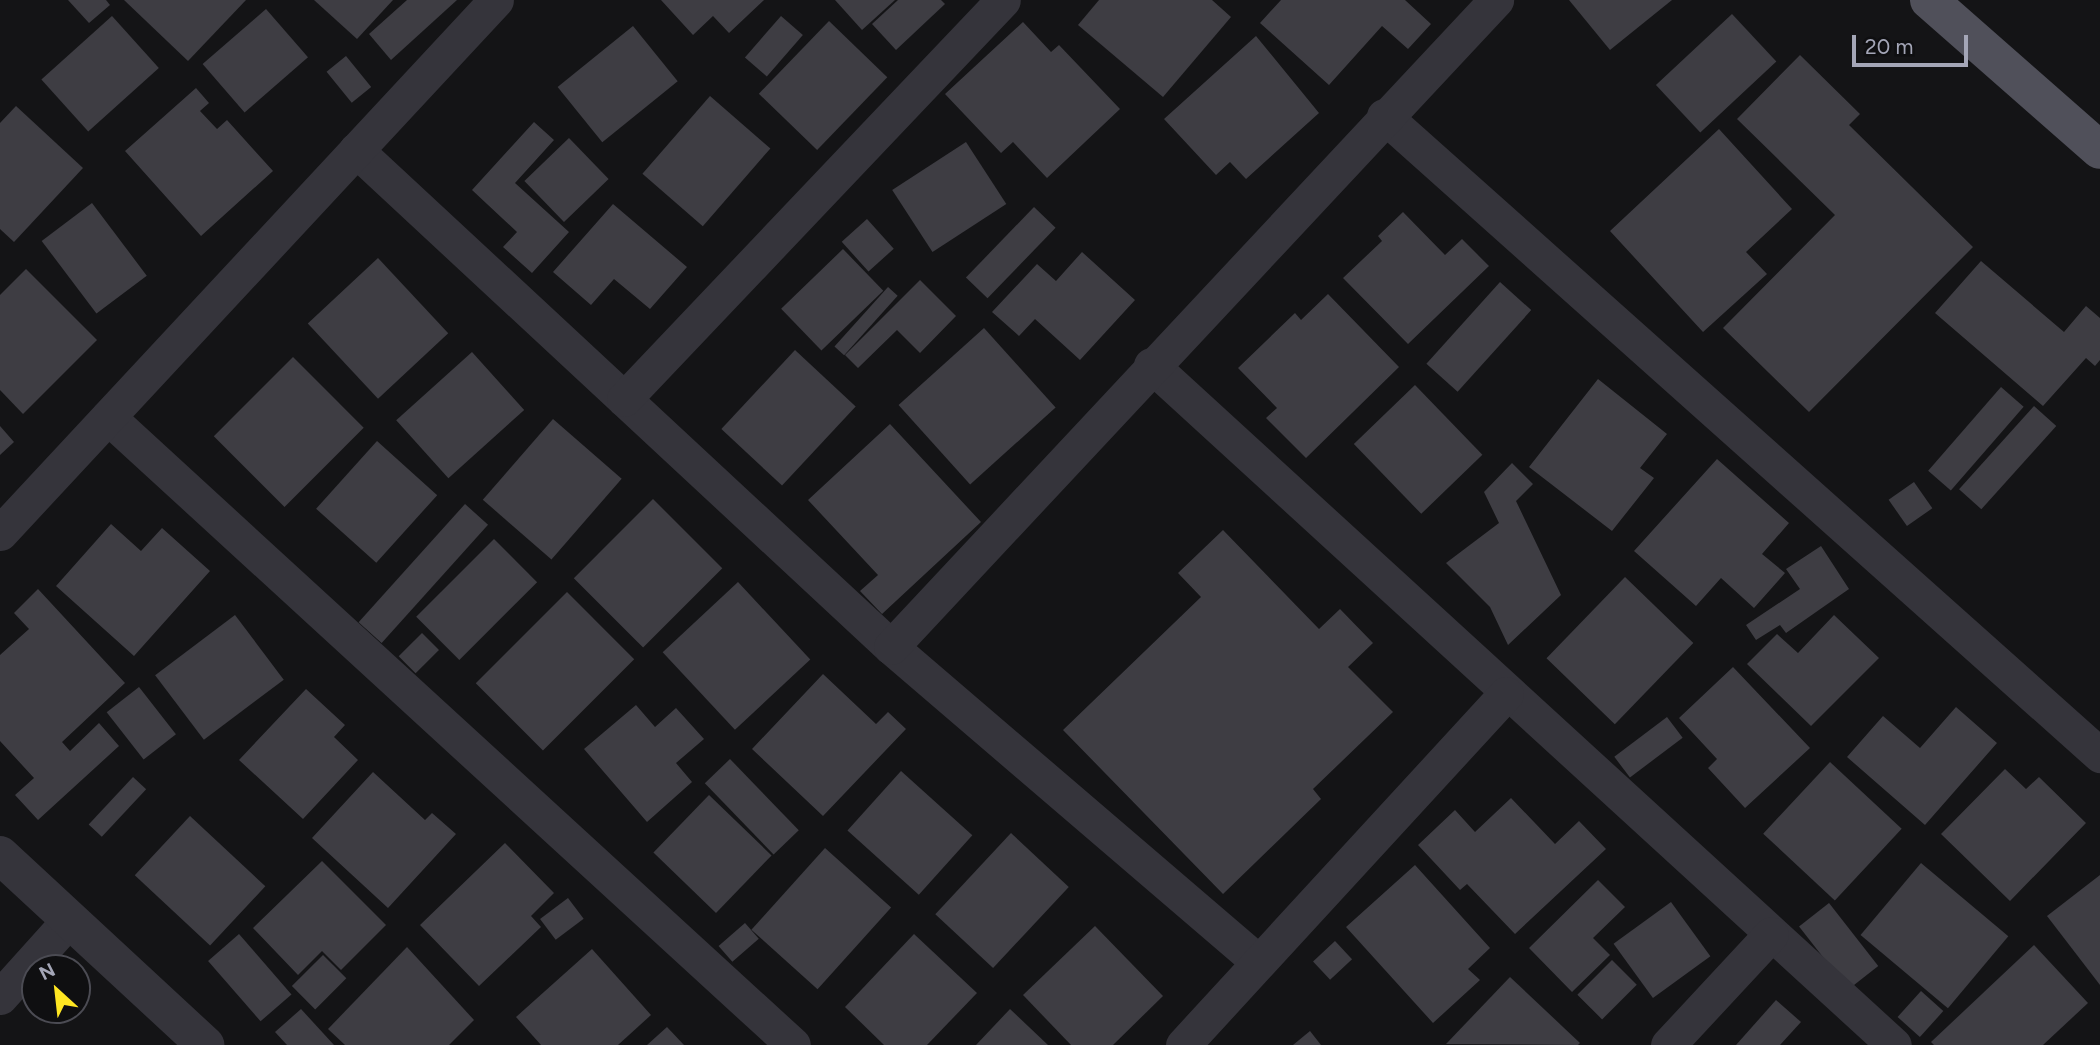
<!DOCTYPE html>
<style>
body{margin:0}
#map{position:relative;width:2100px;height:1045px;overflow:hidden;background:#141416;font-family:Figtree,sans-serif}
div>[style]{position:absolute}
[style*='--x']{left:calc(var(--x)*1px);top:calc(var(--y)*1px);width:calc(var(--w)*1px);rotate:calc(var(--a)*1deg)}
.building>*{inset:0;background:#3e3d43;transform-origin:0 0}
.minor>*{height:35px;margin:-17.5px;padding:0 17.5px;transform-origin:17.5px;border-radius:17.5px;background:#35343b}
.tertiary>*{height:38px;margin:-19px;padding:0 19px;transform-origin:19px;border-radius:19px;background:#35343b}
.primary>*{height:38px;margin:-19px;padding:0 19px;transform-origin:19px;border-radius:19px;background:#50505a}
span{translate:-50% -50%;white-space:nowrap;text-align:center;line-height:1.15;-webkit-text-stroke:6px #0f0f11;paint-order:stroke}
.north{position:absolute;left:21px;top:954px;width:70px;height:70px;box-sizing:border-box;background:#0f0f11;border:2px solid #4b4b53;border-radius:50%;rotate:333deg;font-size:19px;font-weight:700;line-height:28px;text-align:center;color:#a4a6b7}
.north::after{content:'';display:block;margin:auto;width:24px;height:32px;background:#ffe622;clip-path:polygon(50% 0,100% 100%,50% 72%,0 100%)}
.scale{position:absolute;left:1852px;top:35px;width:116px;height:32px;box-sizing:border-box;border:4px solid #a4a6b7;border-top:0;padding-left:9px;font-size:21px;line-height:24px;white-space:nowrap;color:#a4a6b7;-webkit-text-stroke:5px #0f0f11;paint-order:stroke}
</style>
<div id="map">
<div class="building">
<i style="clip-path:polygon(68px 0,106px 0,110px 5px,89px 23px)"></i>
<i style="clip-path:polygon(124px 0,246px 0,188px 61px)"></i>
<i style="clip-path:polygon(314px 0,393px 0,357px 39px)"></i>
<i style="clip-path:polygon(407px 0,457px 0,391px 60px,369px 34px)"></i>
<i style="clip-path:polygon(661px 0,764px 0,729px 33px,713px 16px,693px 35px)"></i>
<i style="clip-path:polygon(835px 0,895px 0,862px 30px)"></i>
<i style="clip-path:polygon(898px 0,941px 0,945px 4px,896px 50px,872px 24px)"></i>
<i style="clip-path:polygon(1099px 0,1212px 0,1231px 17px,1163px 97px,1078px 25px)"></i>
<i style="clip-path:polygon(1281px 0,1405px 0,1431px 24px,1408px 49px,1382px 26px,1329px 85px,1260px 23px)"></i>
<i style="clip-path:polygon(1569px 0,1672px 0,1610px 50px)"></i>
<i style="left:266px;top:9px;width:64px;height:84px;rotate:49deg"></i>
<i style="left:1732px;top:14px;width:65px;height:104px;rotate:47deg"></i>
<i style="left:112px;top:16px;width:70px;height:95px;rotate:48deg"></i>
<i style="left:781px;top:16px;width:29px;height:55px;rotate:41deg"></i>
<i style="left:829px;top:21px;width:81px;height:101px;rotate:44deg"></i>
<i style="clip-path:polygon(1023px 22px,1051px 52px,1059px 45px,1120px 109px,1047px 178px,1013px 142px,1001px 153px,945px 94px)"></i>
<i style="left:633px;top:26px;width:71px;height:97px;rotate:51deg"></i>
<i style="clip-path:polygon(1256px 36px,1319px 113px,1246px 179px,1230px 162px,1216px 175px,1164px 119px)"></i>
<i style="clip-path:polygon(1800px 55px,1860px 114px,1849px 125px,1973px 247px,1809px 412px,1723px 328px,1835px 215px,1737px 119px)"></i>
<i style="left:346px;top:56px;width:40px;height:25px;rotate:51deg"></i>
<i style="clip-path:polygon(196px 88px,209px 103px,200px 111px,217px 129px,227px 120px,273px 171px,201px 236px,125px 151px)"></i>
<i style="left:710px;top:96px;width:80px;height:103px;rotate:41deg"></i>
<i style="clip-path:polygon(16px 106px,83px 168px,14px 242px,0 229px,0 123px)"></i>
<i style="clip-path:polygon(534px 122px,554px 140px,515px 183px,569px 232px,532px 273px,503px 247px,517px 232px,472px 190px)"></i>
<i style="clip-path:polygon(1719px 129px,1792px 209px,1746px 252px,1767px 274px,1703px 332px,1610px 231px)"></i>
<i style="left:569px;top:138px;width:57px;height:62px;rotate:46deg"></i>
<i style="left:966px;top:142px;width:74px;height:88px;rotate:57deg"></i>
<i style="left:92px;top:203px;width:91px;height:63px;rotate:53deg"></i>
<i style="clip-path:polygon(613px 204px,687px 267px,650px 309px,614px 279px,591px 305px,553px 272px)"></i>
<i style="left:1034px;top:207px;width:30px;height:98px;rotate:44deg"></i>
<i style="clip-path:polygon(1403px 212px,1445px 255px,1462px 239px,1489px 266px,1408px 344px,1343px 278px,1382px 241px,1378px 236px)"></i>
<i style="left:867px;top:219px;width:40px;height:34px;rotate:48deg"></i>
<i style="left:843px;top:249px;width:58px;height:86px;rotate:46deg"></i>
<i style="clip-path:polygon(1082px 252px,1135px 300px,1080px 360px,1035px 319px,1019px 336px,992px 312px,1037px 264px,1056px 281px)"></i>
<i style="left:378px;top:258px;width:103px;height:96px;rotate:47deg"></i>
<i style="clip-path:polygon(1981px 261px,2064px 332px,2086px 306px,2100px 318px,2100px 360px,2095px 366px,2086px 358px,2043px 406px,1935px 313px)"></i>
<i style="clip-path:polygon(26px 269px,97px 340px,23px 414px,0 390px,0 295px)"></i>
<i style="clip-path:polygon(920px 280px,956px 316px,920px 353px,897px 330px,858px 368px,845px 355px)"></i>
<i style="left:1500px;top:282px;width:42px;height:110px;rotate:42deg"></i>
<i style="left:888px;top:287px;width:13px;height:80px;rotate:42deg"></i>
<i style="clip-path:polygon(1328px 294px,1399px 367px,1306px 458px,1266px 418px,1277px 408px,1238px 368px,1295px 313px,1301px 320px)"></i>
<i style="left:984px;top:328px;width:107px;height:115px;rotate:48deg"></i>
<i style="left:795px;top:350px;width:83px;height:108px;rotate:43deg"></i>
<i style="left:472px;top:352px;width:78px;height:102px;rotate:48deg"></i>
<i style="left:293px;top:357px;width:100px;height:112px;rotate:45deg"></i>
<i style="clip-path:polygon(1598px 379px,1667px 434px,1640px 468px,1654px 478px,1612px 531px,1529px 467px)"></i>
<i style="left:1415px;top:385px;width:97px;height:85px;rotate:46deg"></i>
<i style="left:2001px;top:387px;width:30px;height:111px;rotate:41deg"></i>
<i style="left:2034px;top:406px;width:30px;height:112px;rotate:42deg"></i>
<i style="left:553px;top:419px;width:91px;height:107px;rotate:41deg"></i>
<i style="clip-path:polygon(890px 424px,981px 522px,882px 614px,860px 591px,878px 575px,808px 500px)"></i>
<i style="clip-path:polygon(0 426px,14px 442px,0 455px)"></i>
<i style="left:377px;top:441px;width:81px;height:91px;rotate:42deg"></i>
<i style="clip-path:polygon(1717px 459px,1789px 523px,1762px 554px,1785px 573px,1754px 608px,1721px 578px,1696px 606px,1634px 551px)"></i>
<i style="clip-path:polygon(1512px 463px,1533px 484px,1516px 501px,1561px 595px,1508px 645px,1490px 607px,1446px 563px,1499px 523px,1484px 492px)"></i>
<i style="left:1914px;top:482px;width:32px;height:31px;rotate:55deg"></i>
<i style="left:653px;top:499px;width:98px;height:112px;rotate:45deg"></i>
<i style="left:465px;top:504px;width:31px;height:159px;rotate:42deg"></i>
<i style="clip-path:polygon(111px 524px,141px 551px,162px 528px,210px 571px,134px 656px,56px 586px)"></i>
<i style="clip-path:polygon(1223px 530px,1319px 629px,1340px 609px,1373px 643px,1348px 667px,1393px 712px,1313px 789px,1321px 799px,1223px 894px,1063px 730px,1201px 597px,1178px 573px)"></i>
<i style="left:494px;top:539px;width:61px;height:110px;rotate:45deg"></i>
<i style="clip-path:polygon(1821px 546px,1849px 589px,1786px 633px,1780px 625px,1756px 640px,1746px 625px,1800px 589px,1786px 569px)"></i>
<i style="left:1625px;top:577px;width:95px;height:113px;rotate:44deg"></i>
<i style="left:738px;top:582px;width:106px;height:103px;rotate:47deg"></i>
<i style="clip-path:polygon(38px 589px,125px 683px,62px 742px,70px 751px,99px 723px,119px 746px,38px 820px,15px 795px,34px 778px,0 741px,0 655px,29px 629px,14px 613px)"></i>
<i style="left:567px;top:592px;width:95px;height:129px;rotate:45deg"></i>
<i style="left:235px;top:615px;width:81px;height:100px;rotate:53deg"></i>
<i style="clip-path:polygon(1834px 615px,1879px 658px,1811px 726px,1747px 664px,1777px 634px,1798px 653px)"></i>
<i style="left:422px;top:633px;width:24px;height:33px;rotate:45deg"></i>
<i style="clip-path:polygon(1733px 667px,1810px 748px,1745px 808px,1708px 768px,1717px 759px,1679px 718px)"></i>
<i style="clip-path:polygon(823px 674px,876px 724px,888px 712px,906px 729px,823px 816px,752px 749px)"></i>
<i style="left:139px;top:687px;width:60px;height:41px;rotate:52deg"></i>
<i style="clip-path:polygon(306px 689px,345px 725px,334px 737px,358px 760px,303px 819px,239px 760px)"></i>
<i style="clip-path:polygon(636px 705px,655px 727px,676px 708px,704px 739px,676px 763px,692px 782px,647px 822px,584px 749px)"></i>
<i style="clip-path:polygon(1956px 707px,1997px 743px,1925px 825px,1847px 757px,1883px 716px,1920px 748px)"></i>
<i style="left:1667px;top:717px;width:26px;height:66px;rotate:53deg"></i>
<i style="left:730px;top:759px;width:99px;height:35px;rotate:46deg"></i>
<i style="left:1830px;top:762px;width:98px;height:98px;rotate:43deg"></i>
<i style="clip-path:polygon(2005px 769px,2026px 789px,2039px 777px,2086px 823px,2010px 901px,1941px 834px)"></i>
<i style="left:901px;top:771px;width:96px;height:80px;rotate:42deg"></i>
<i style="clip-path:polygon(373px 772px,425px 820px,432px 813px,456px 834px,388px 908px,312px 838px)"></i>
<i style="left:133px;top:777px;width:18px;height:65px;rotate:43deg"></i>
<i style="left:709px;top:795px;width:87px;height:80px;rotate:44deg"></i>
<i style="clip-path:polygon(1511px 798px,1555px 844px,1579px 821px,1606px 849px,1515px 934px,1467px 884px,1460px 890px,1418px 845px,1455px 810px,1475px 832px)"></i>
<i style="left:190px;top:816px;width:103px;height:81px;rotate:43deg"></i>
<i style="left:1011px;top:833px;width:79px;height:111px;rotate:43deg"></i>
<i style="clip-path:polygon(505px 843px,554px 893px,531px 916px,541px 927px,479px 986px,420px 925px)"></i>
<i style="left:825px;top:848px;width:89px;height:110px;rotate:42deg"></i>
<i style="clip-path:polygon(322px 861px,386px 925px,341px 970px,322px 951px,298px 975px,253px 928px)"></i>
<i style="left:1921px;top:863px;width:114px;height:94px;rotate:40deg"></i>
<i style="clip-path:polygon(1415px 865px,1490px 948px,1468px 969px,1480px 980px,1433px 1023px,1346px 927px)"></i>
<i style="clip-path:polygon(2100px 875px,2100px 985px,2047px 916px)"></i>
<i style="clip-path:polygon(1598px 880px,1625px 907px,1593px 938px,1610px 955px,1572px 992px,1529px 948px)"></i>
<i style="left:568px;top:898px;width:26px;height:35px;rotate:53deg"></i>
<i style="left:1671px;top:902px;width:67px;height:71px;rotate:54deg"></i>
<i style="left:1829px;top:903px;width:80px;height:38px;rotate:52deg"></i>
<i style="left:745px;top:923px;width:21px;height:35px;rotate:49deg"></i>
<i style="clip-path:polygon(1095px 926px,1163px 996px,1113px 1045px,1071px 1045px,1023px 995px)"></i>
<i style="left:239px;top:934px;width:80px;height:41px;rotate:49deg"></i>
<i style="clip-path:polygon(914px 934px,977px 993px,927px 1045px,884px 1045px,845px 1007px)"></i>
<i style="left:1335px;top:941px;width:25px;height:30px;rotate:47deg"></i>
<i style="clip-path:polygon(2034px 945px,2088px 1003px,2043px 1045px,1934px 1045px,1931px 1042px)"></i>
<i style="clip-path:polygon(407px 947px,474px 1020px,449px 1045px,345px 1045px,328px 1029px)"></i>
<i style="clip-path:polygon(592px 949px,651px 1015px,618px 1045px,541px 1045px,516px 1017px)"></i>
<i style="left:323px;top:955px;width:33px;height:44px;rotate:45deg"></i>
<i style="left:1612px;top:960px;width:35px;height:49px;rotate:45deg"></i>
<i style="clip-path:polygon(1510px 977px,1580px 1043px,1578px 1045px,1446px 1044px)"></i>
<i style="left:1921px;top:991px;width:30px;height:35px;rotate:42deg"></i>
<i style="clip-path:polygon(1776px 1000px,1801px 1022px,1780px 1045px,1736px 1045px)"></i>
<i style="clip-path:polygon(301px 1009px,334px 1045px,287px 1045px,275px 1032px)"></i>
<i style="clip-path:polygon(1010px 1009px,1048px 1045px,976px 1045px)"></i>
<i style="clip-path:polygon(667px 1027px,684px 1045px,647px 1045px)"></i>
<i style="clip-path:polygon(1310px 1031px,1321px 1045px,1293px 1045px)"></i>
</div>
<div class="minor">
<i style="--x:1384;--y:116;--w:960;--a:41.75"></i>
<i style="--x:356;--y:150;--w:730;--a:42.89"></i>
<i style="--x:891;--y:647;--w:484;--a:40.6"></i>
<i style="--x:1151;--y:365;--w:1007;--a:42.47"></i>
<i style="--x:624;--y:399;--w:550;--a:-46.47"></i>
<i style="--x:108;--y:417;--w:929;--a:42.51"></i>
<i style="--x:0;--y:533;--w:728;--a:-47.06"></i>
<i style="--x:891;--y:647;--w:886;--a:-46.92"></i>
<i style="--x:0;--y:997;--w:105;--a:-48.1"></i>
<i style="--x:1183;--y:1045;--w:477;--a:-47.4"></i>
<i style="--x:1668;--y:1045;--w:151;--a:-47.1"></i>
</div>
<div class="tertiary">
<i style="--x:0;--y:855;--w:280;--a:42.8"></i>
</div>
<div class="primary">
<i style="--x:1929;--y:0;--w:227;--a:41.3"></i>
</div>
<div class="north">N</div>
<div class="scale">20 m</div>
</div>
